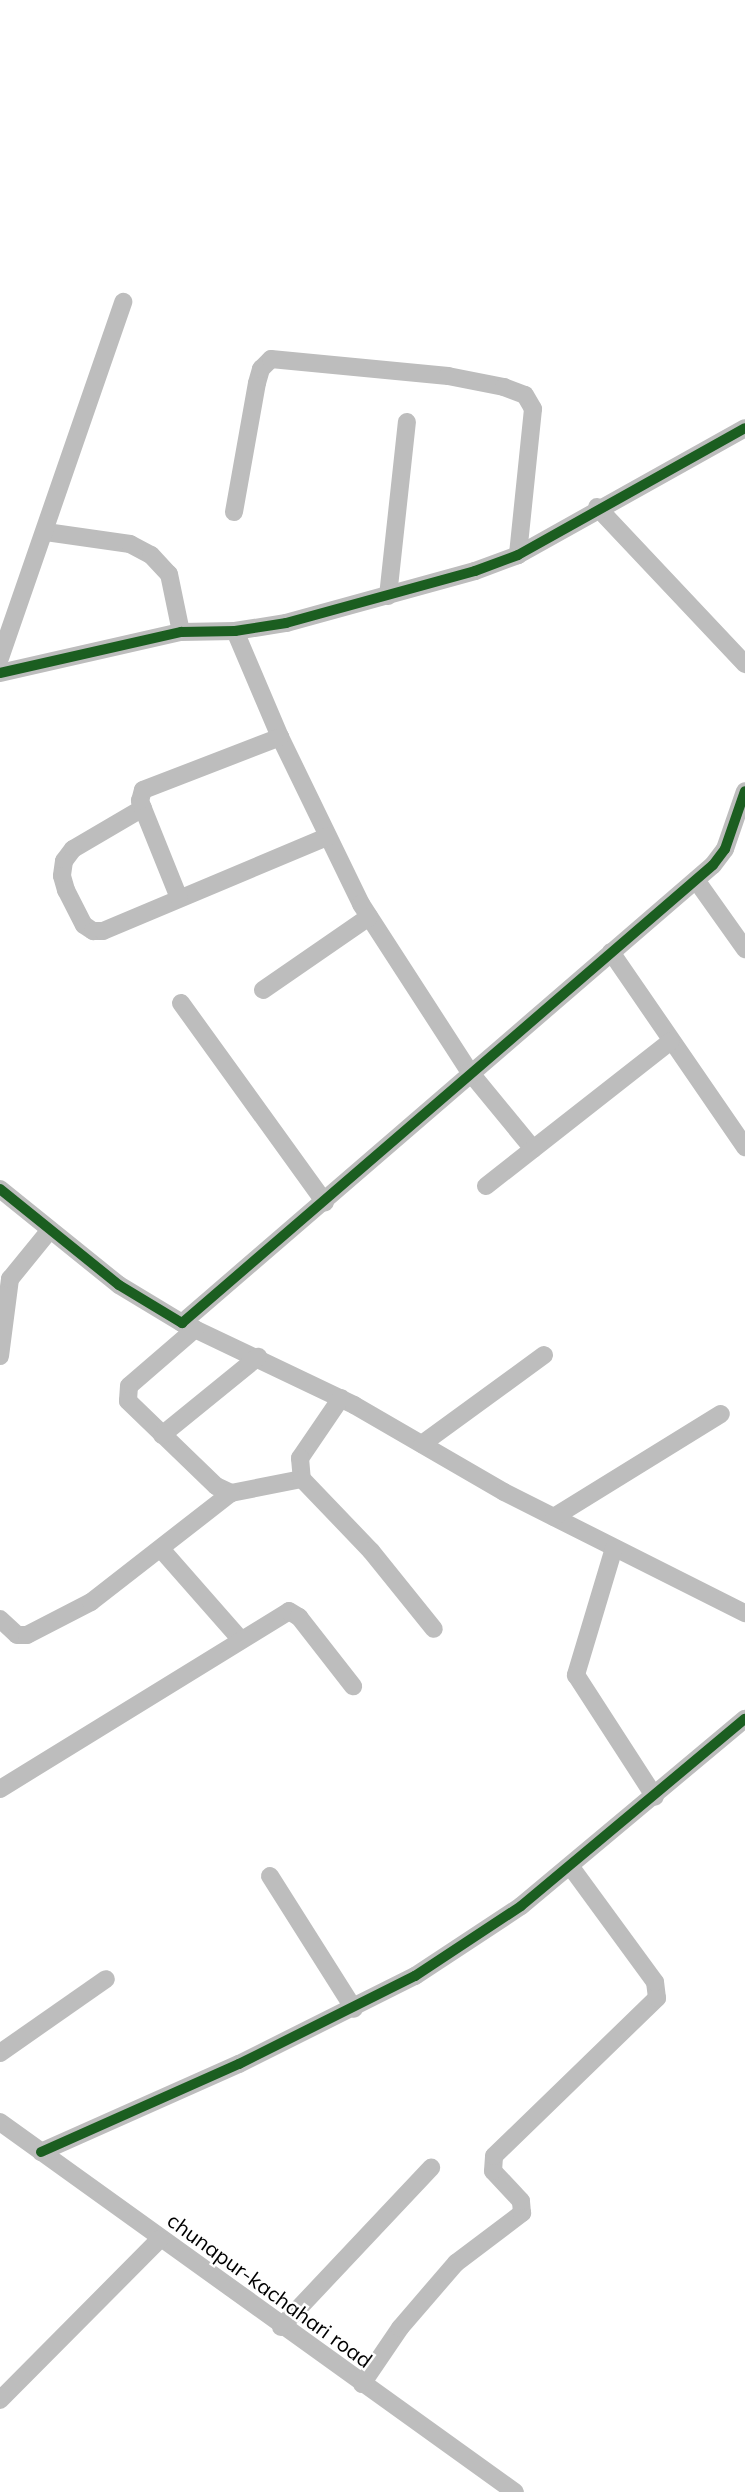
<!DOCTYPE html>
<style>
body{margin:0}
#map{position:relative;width:745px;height:2492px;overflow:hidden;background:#fff;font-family:Mulish,sans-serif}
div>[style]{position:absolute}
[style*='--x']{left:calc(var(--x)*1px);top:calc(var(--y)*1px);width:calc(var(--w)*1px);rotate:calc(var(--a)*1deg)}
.street>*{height:18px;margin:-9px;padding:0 9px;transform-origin:9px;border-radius:9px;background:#bdbdbd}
.cycleway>*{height:10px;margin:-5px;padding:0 5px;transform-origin:5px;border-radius:5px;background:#1b5e20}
span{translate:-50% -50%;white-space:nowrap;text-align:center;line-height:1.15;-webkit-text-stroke:5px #fff;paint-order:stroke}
.street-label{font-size:21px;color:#000}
</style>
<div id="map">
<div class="street">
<i style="--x:597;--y:507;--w:216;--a:46.7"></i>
<i style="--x:234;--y:512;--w:131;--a:-79.9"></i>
<i style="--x:257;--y:383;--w:15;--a:-74"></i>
<i style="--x:261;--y:369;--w:14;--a:-45"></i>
<i style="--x:271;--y:359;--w:178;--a:5.5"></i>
<i style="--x:448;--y:376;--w:57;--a:11.1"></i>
<i style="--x:504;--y:387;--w:22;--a:21"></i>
<i style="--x:525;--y:395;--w:16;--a:60"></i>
<i style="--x:533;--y:409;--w:147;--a:95.9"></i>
<i style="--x:46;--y:532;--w:85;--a:8.1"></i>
<i style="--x:130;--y:544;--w:24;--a:28"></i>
<i style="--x:151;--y:555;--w:26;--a:47"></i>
<i style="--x:169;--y:574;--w:59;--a:78.3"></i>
<i style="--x:388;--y:596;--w:175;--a:-83.8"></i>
<i style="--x:235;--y:631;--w:115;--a:67"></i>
<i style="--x:280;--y:737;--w:186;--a:64.1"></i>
<i style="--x:361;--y:904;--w:199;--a:57.1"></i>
<i style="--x:469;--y:1071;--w:101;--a:50.6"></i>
<i style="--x:0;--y:658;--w:377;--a:-70.9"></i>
<i style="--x:0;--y:673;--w:186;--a:-12.8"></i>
<i style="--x:181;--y:632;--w:54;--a:-1.1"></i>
<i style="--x:235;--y:631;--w:52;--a:-8.9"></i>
<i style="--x:286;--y:623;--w:196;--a:-15.4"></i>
<i style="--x:475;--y:571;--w:46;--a:-20.4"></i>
<i style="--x:518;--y:555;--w:260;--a:-29.2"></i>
<i style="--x:143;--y:808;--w:81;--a:149.6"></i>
<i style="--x:73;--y:849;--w:15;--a:127"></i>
<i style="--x:64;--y:861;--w:15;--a:98"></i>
<i style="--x:62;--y:876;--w:15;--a:74"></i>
<i style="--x:66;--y:890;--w:39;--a:63"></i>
<i style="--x:84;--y:925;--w:11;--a:34"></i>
<i style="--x:93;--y:931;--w:10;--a:0"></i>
<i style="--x:103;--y:931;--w:243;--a:-22.8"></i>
<i style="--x:696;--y:880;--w:85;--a:54.6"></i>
<i style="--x:179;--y:898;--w:105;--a:-111.9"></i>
<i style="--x:140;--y:801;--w:11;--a:-75"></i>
<i style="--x:143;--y:790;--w:147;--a:-21.1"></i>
<i style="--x:611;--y:952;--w:237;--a:55.5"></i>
<i style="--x:263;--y:990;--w:129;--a:-34.6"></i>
<i style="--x:181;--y:1003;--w:246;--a:54.2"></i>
<i style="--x:486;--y:1186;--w:235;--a:-38.1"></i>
<i style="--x:0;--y:1189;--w:153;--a:38.9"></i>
<i style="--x:119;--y:1285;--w:74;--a:31.1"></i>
<i style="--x:182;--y:1323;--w:701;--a:-40.78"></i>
<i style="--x:713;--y:865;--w:20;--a:-53"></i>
<i style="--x:725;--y:849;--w:61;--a:-71"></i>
<i style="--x:182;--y:1323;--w:191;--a:25.5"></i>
<i style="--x:354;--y:1405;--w:173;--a:30.1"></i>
<i style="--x:504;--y:1492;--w:270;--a:26.7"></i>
<i style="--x:195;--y:1329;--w:87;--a:139.2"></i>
<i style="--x:129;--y:1386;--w:15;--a:94"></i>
<i style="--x:128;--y:1401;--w:122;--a:44"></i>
<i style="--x:216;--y:1486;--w:17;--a:25"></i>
<i style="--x:231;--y:1493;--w:72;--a:-11.2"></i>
<i style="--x:0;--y:1356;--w:78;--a:-82.6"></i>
<i style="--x:10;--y:1279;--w:63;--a:-50.8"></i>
<i style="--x:341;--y:1398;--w:73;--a:124.3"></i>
<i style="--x:300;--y:1458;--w:21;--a:85"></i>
<i style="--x:302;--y:1479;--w:100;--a:46.2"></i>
<i style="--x:371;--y:1551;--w:100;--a:51.1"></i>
<i style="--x:162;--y:1435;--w:124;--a:-39.1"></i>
<i style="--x:422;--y:1444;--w:151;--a:-36.1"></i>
<i style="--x:554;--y:1517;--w:196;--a:-31.7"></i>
<i style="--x:614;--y:1548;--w:133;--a:106.7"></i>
<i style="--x:576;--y:1675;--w:145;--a:57.1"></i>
<i style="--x:161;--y:1549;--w:120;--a:48.7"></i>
<i style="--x:0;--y:1619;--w:23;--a:43"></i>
<i style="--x:17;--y:1635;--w:10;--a:0"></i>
<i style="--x:27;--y:1635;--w:72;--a:-27.3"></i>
<i style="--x:91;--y:1602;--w:177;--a:-37.9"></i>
<i style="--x:0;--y:1789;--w:339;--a:-31.6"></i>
<i style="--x:289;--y:1611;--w:12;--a:31"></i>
<i style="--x:299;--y:1617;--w:88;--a:52"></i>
<i style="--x:270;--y:1876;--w:157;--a:57.7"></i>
<i style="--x:0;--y:2053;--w:129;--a:-34.9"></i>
<i style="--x:0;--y:2122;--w:634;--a:35.7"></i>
<i style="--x:41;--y:2152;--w:217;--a:-24"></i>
<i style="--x:239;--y:2064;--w:197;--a:-26.6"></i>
<i style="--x:415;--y:1976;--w:127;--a:-33.4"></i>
<i style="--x:521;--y:1906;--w:292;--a:-39.9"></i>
<i style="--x:281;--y:2327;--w:219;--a:-46.7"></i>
<i style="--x:362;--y:2384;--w:68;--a:-55.8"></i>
<i style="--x:400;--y:2328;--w:86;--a:-49.3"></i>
<i style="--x:456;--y:2263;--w:83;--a:-37.1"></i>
<i style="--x:522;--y:2213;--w:12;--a:-95"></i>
<i style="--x:521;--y:2201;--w:41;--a:-133"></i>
<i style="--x:493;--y:2171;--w:15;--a:-86"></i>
<i style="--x:494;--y:2156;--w:227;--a:-44.1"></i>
<i style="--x:657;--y:1998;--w:16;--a:-97"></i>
<i style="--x:655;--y:1982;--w:144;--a:-126.2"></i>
<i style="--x:0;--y:2400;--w:227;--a:-45.2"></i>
</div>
<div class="cycleway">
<i style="--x:0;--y:673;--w:186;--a:-12.8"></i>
<i style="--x:181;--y:632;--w:54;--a:-1.1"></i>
<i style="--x:235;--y:631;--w:52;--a:-8.9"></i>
<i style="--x:286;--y:623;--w:196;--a:-15.4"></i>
<i style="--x:475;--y:571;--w:46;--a:-20.4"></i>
<i style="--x:518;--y:555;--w:260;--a:-29.2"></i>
<i style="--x:0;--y:1189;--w:153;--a:38.9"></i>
<i style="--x:119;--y:1285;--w:74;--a:31.1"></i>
<i style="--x:182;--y:1323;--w:701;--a:-40.78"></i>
<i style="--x:713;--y:865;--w:20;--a:-53"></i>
<i style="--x:725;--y:849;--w:61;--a:-71"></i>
<i style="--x:41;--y:2152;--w:217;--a:-24"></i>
<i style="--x:239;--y:2064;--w:197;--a:-26.6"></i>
<i style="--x:415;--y:1976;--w:127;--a:-33.4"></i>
<i style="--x:521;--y:1906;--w:292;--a:-39.9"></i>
</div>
<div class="street-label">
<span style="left:270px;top:2290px;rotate:36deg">chunapur-kachahari road</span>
</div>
</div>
